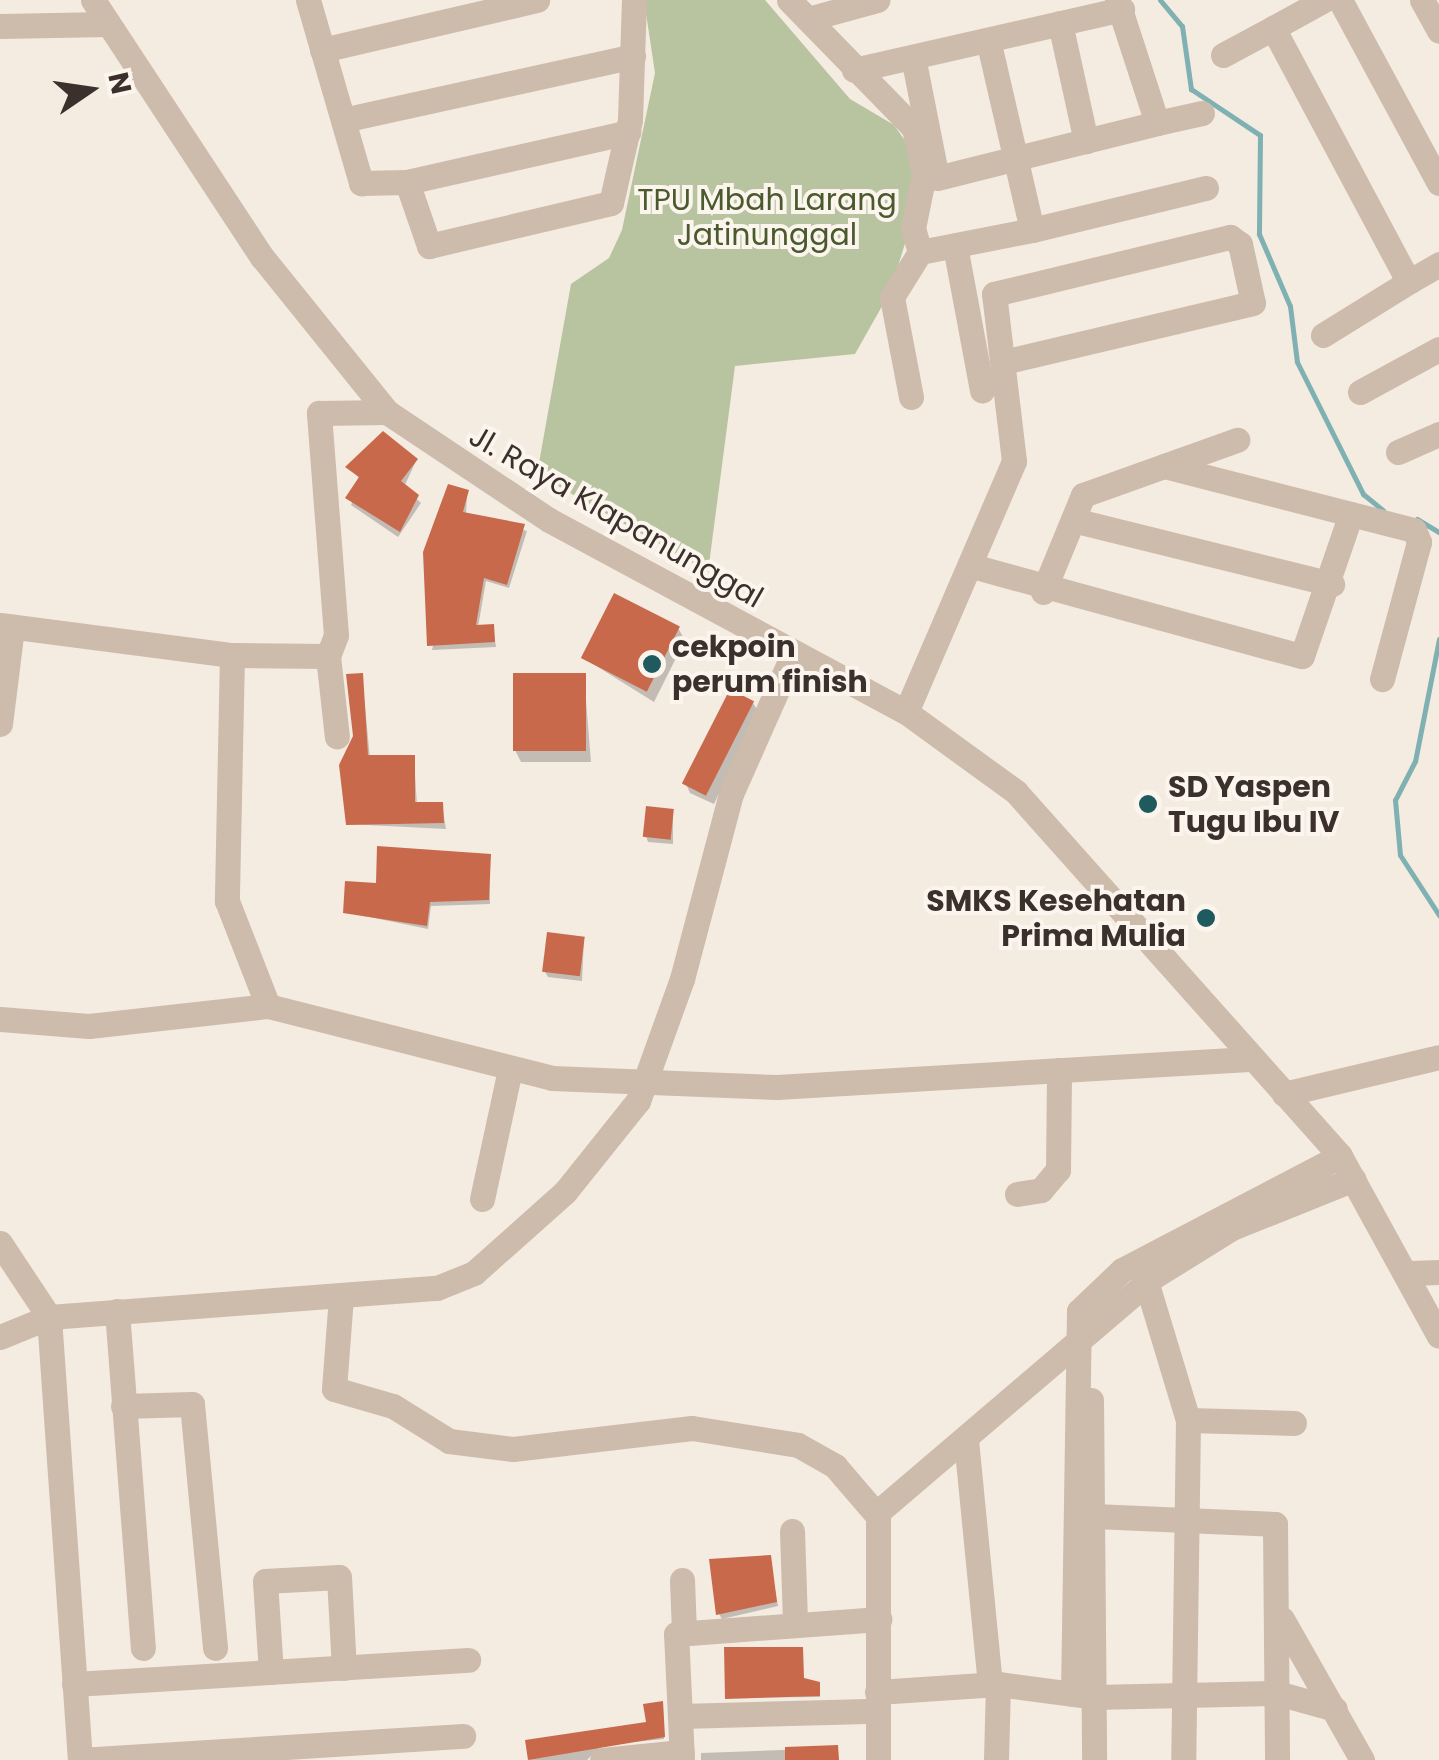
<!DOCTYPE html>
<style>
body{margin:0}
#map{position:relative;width:1439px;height:1760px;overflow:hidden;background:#f4ebe1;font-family:Poppins,sans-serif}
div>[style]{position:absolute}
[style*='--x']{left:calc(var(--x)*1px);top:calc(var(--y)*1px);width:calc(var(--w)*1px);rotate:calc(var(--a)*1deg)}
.green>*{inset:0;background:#b8c4a0}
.shadow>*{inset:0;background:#0003}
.stream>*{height:5px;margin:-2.5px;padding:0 2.5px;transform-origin:2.5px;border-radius:2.5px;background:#7fb0b2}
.building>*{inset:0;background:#c8694b;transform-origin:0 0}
.minor>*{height:25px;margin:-12.5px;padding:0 12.5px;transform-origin:12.5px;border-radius:12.5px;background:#cdbbac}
.dots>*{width:28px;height:28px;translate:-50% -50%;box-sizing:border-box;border:5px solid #fbf5ee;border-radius:50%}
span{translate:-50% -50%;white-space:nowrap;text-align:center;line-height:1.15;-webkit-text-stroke:8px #fbf5ee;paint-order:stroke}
.park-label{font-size:30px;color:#4a5a2e}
.street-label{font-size:30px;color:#3b302b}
.poi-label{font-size:30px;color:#3b302b;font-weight:700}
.left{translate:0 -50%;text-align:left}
.right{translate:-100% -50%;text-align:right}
.north{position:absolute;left:40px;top:40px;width:100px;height:100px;-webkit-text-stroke:8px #fbf5ee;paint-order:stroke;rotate:77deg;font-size:28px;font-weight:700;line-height:40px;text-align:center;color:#3b302b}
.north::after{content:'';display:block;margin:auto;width:35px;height:45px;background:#3b302b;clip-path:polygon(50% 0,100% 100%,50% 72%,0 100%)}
</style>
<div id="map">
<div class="green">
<i style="clip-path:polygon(644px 0,765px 0,850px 99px,894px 125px,915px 155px,915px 211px,890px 292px,855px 354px,735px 366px,708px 572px,537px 474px,571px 284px,609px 258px,622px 230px,655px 73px)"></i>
</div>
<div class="shadow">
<i style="clip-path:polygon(416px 461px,404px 487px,421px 503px,398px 537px,351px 505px,360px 479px,348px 467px)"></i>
<i style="clip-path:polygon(467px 492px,466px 515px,527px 531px,509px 588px,486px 581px,478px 627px,493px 627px,496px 647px,432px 650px)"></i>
<i style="clip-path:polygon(678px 628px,685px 640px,654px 702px,585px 659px)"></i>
<i style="clip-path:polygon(362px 676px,370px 758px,414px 758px,417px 805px,442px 805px,446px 829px,348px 824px)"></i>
<i style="clip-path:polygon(584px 676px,591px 762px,521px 762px,515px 750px)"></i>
<i style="clip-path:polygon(753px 703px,758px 711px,714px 804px,690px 793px,686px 784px)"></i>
<i style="clip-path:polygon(673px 811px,673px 844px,648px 842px,646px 836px)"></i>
<i style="clip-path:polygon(489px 857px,490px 904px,431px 906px,428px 929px,345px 912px,378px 886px)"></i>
<i style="clip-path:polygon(584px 939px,582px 981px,548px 977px,545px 972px)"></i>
<i style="clip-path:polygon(769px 1558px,778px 1606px,722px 1619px,719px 1614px)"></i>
<i style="clip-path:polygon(803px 1680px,819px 1686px,820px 1697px,727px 1698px)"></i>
<i style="clip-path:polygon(663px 1706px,664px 1739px,602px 1745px,587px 1760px,530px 1760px,528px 1742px,649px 1724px)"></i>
<i style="clip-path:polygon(837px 1748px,838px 1760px,701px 1760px,701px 1753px)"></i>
</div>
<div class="stream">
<i style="--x:1160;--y:0;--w:34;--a:50"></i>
<i style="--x:1182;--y:26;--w:64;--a:81.9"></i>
<i style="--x:1191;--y:89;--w:83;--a:33.7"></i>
<i style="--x:1260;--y:135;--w:99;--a:90.6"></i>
<i style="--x:1259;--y:234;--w:78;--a:66.7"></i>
<i style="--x:1290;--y:306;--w:56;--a:82.9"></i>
<i style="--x:1297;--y:362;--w:148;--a:63.4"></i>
<i style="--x:1363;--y:494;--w:26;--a:39"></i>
<i style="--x:1417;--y:519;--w:26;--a:31"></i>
<i style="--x:1439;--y:639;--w:124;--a:101.1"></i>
<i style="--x:1415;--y:761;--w:44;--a:117.1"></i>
<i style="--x:1395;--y:800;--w:55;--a:84.8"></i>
<i style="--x:1400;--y:855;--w:72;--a:57"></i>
</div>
<div class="building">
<i style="clip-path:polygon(383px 431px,418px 459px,401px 481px,419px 495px,400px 532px,345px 498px,359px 477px,345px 467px)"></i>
<i style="clip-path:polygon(448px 484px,469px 490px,463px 512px,525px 524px,507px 585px,484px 578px,476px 625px,494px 624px,495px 642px,427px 646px,423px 552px)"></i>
<i style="left:614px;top:593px;width:74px;height:73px;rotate:27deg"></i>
<i style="clip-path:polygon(363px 673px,368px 755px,415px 755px,415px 802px,443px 802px,444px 823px,346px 825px,339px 765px,353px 736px,346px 674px)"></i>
<i style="left:513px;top:673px;width:73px;height:78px"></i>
<i style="left:730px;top:689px;width:27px;height:106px;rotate:27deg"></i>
<i style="left:646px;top:806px;width:28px;height:31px;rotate:6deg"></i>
<i style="clip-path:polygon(377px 846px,491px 854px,489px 900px,430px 902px,427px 926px,343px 913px,345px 881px,376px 883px)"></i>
<i style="left:547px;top:932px;width:38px;height:40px;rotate:7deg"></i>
<i style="clip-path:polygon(771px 1555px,777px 1602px,716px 1615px,709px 1559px)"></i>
<i style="clip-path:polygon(724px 1647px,803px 1647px,804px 1678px,820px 1682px,820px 1696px,725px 1699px)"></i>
<i style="clip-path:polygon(663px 1701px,665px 1737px,528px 1760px,525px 1740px,646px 1722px,643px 1704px)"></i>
<i style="clip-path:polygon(838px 1745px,839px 1760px,785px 1760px,785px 1747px)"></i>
</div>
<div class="minor">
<i style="--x:93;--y:0;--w:308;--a:56.7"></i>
<i style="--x:262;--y:257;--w:199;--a:51.1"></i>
<i style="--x:387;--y:412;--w:195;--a:33.7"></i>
<i style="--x:549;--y:520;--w:405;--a:28.3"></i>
<i style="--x:906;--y:712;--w:136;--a:36"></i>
<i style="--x:1016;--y:792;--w:487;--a:48.3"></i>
<i style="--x:1340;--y:1156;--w:205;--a:61.2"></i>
<i style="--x:308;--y:0;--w:191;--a:73.8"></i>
<i style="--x:361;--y:183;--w:46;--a:-1.2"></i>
<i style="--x:407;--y:182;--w:68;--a:71"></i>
<i style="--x:429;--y:246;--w:187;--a:-13.3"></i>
<i style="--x:611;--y:203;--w:85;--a:-77.1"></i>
<i style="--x:630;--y:120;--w:120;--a:-88.1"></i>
<i style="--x:789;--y:0;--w:179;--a:45.7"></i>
<i style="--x:914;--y:128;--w:47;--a:77.7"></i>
<i style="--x:924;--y:174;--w:55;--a:101.5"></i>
<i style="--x:913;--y:228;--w:25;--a:74"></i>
<i style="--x:1324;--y:0;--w:58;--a:151.2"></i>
<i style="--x:1273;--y:28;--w:278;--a:61.9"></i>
<i style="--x:1404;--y:273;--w:10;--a:53"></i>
<i style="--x:1410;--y:281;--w:34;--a:-30"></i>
<i style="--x:1340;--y:0;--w:208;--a:61.6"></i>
<i style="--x:1422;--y:0;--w:35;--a:61"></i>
<i style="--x:808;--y:19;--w:72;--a:-15.4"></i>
<i style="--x:1060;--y:23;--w:121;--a:77.6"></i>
<i style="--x:0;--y:26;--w:108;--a:-1.1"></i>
<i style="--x:322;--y:50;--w:221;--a:-13.1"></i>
<i style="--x:1223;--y:55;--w:57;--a:-28.4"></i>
<i style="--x:913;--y:57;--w:123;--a:78.8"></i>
<i style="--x:937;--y:178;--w:227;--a:-14"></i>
<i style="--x:1157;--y:123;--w:129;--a:-108"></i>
<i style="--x:854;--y:70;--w:275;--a:-12.8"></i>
<i style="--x:343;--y:120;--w:297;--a:-12.4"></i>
<i style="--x:1157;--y:123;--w:46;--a:-12.5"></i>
<i style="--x:407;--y:182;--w:227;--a:-12.7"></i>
<i style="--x:1032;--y:230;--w:179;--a:-13.6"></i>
<i style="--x:955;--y:246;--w:147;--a:79.4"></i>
<i style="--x:1323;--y:335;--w:102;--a:-31.8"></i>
<i style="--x:1360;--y:392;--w:90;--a:-28.6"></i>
<i style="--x:911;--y:397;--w:102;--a:-100.8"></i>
<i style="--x:892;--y:297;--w:53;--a:-58.1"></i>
<i style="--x:920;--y:252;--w:114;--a:-11.1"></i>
<i style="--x:1032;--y:230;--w:195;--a:-103"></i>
<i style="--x:1398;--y:452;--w:45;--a:-23.7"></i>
<i style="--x:1164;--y:466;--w:258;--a:14.4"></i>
<i style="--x:1414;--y:530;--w:13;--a:67"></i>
<i style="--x:1419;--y:542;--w:142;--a:105.1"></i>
<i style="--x:1073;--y:520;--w:267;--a:13.9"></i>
<i style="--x:972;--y:566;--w:342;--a:15.3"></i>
<i style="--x:1302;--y:656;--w:150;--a:-71"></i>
<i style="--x:1043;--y:592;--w:105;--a:-67.6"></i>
<i style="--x:1083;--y:495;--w:164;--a:-19.7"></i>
<i style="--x:0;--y:625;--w:234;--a:7.4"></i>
<i style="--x:232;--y:655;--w:96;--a:0.6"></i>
<i style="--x:328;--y:656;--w:22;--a:-69"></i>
<i style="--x:336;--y:635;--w:223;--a:-94.4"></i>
<i style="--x:319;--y:413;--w:68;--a:-0.8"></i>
<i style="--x:232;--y:655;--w:246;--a:91.2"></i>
<i style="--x:227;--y:901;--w:113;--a:68.7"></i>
<i style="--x:328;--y:656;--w:81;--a:83.7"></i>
<i style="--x:906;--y:712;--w:273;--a:-66.7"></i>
<i style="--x:1014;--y:461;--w:168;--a:-96.8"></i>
<i style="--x:994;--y:294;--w:243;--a:-13.6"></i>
<i style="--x:1230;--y:237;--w:12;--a:35"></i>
<i style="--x:1240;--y:244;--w:60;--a:77.6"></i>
<i style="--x:1253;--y:303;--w:256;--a:166.7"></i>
<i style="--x:0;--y:724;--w:98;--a:-82.9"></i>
<i style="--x:0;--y:1019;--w:89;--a:4.5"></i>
<i style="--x:89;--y:1026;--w:180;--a:-6.4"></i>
<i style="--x:268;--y:1006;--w:293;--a:14.2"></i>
<i style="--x:552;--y:1078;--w:225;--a:2.3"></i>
<i style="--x:777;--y:1087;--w:477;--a:-3.4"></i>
<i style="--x:1284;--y:1094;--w:159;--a:-13.4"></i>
<i style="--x:1017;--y:1194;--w:24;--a:-9"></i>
<i style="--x:1041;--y:1190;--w:26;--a:-50"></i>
<i style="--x:1058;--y:1170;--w:100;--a:-89.4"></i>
<i style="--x:482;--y:1199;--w:132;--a:-77.8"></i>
<i style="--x:0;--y:1243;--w:89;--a:56.5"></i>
<i style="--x:49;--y:1317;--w:444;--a:86"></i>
<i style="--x:1410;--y:1273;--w:29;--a:-2"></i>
<i style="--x:1146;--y:1281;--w:145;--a:73.2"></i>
<i style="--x:1188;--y:1420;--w:340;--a:90.8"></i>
<i style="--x:341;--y:1296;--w:93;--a:94.3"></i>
<i style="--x:334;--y:1389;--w:61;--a:16.1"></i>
<i style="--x:393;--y:1406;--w:66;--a:32"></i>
<i style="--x:449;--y:1441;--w:64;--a:7.1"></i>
<i style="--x:513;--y:1449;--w:180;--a:-6.7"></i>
<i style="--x:692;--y:1428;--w:107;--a:9.1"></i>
<i style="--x:798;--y:1445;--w:43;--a:29.6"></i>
<i style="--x:835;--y:1466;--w:65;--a:49.4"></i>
<i style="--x:117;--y:1311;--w:338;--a:85.6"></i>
<i style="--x:0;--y:1337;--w:53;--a:-22.2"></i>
<i style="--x:49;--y:1317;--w:389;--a:-4.3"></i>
<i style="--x:437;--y:1288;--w:40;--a:-22"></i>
<i style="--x:474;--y:1273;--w:122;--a:-41.7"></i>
<i style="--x:565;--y:1192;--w:117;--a:-51.3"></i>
<i style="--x:638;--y:1101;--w:130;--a:-70.2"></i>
<i style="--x:682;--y:979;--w:191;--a:-75.2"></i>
<i style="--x:731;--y:794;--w:153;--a:-66.1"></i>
<i style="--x:1091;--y:1400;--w:360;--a:89.5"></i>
<i style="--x:123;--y:1406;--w:69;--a:-1.7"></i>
<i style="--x:192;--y:1404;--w:245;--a:84.6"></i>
<i style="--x:1188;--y:1420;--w:106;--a:1.6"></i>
<i style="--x:966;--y:1440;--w:245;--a:84.4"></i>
<i style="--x:1094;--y:1516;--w:181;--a:2.5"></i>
<i style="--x:1275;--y:1524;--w:236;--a:89.5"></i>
<i style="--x:792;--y:1531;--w:89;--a:88.1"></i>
<i style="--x:682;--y:1580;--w:51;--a:87.8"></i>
<i style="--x:1282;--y:1619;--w:162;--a:60.4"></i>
<i style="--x:271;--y:1672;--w:91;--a:-93.8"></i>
<i style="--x:265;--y:1581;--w:74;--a:-3.1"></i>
<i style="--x:339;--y:1577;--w:91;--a:86.9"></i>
<i style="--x:74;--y:1684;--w:395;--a:-3.5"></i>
<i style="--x:877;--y:1692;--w:121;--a:-3.8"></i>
<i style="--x:998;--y:1684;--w:98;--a:7.6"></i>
<i style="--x:1095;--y:1697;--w:182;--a:-1.3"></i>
<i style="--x:1277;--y:1693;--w:60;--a:15.4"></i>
<i style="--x:1073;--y:1694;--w:383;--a:-89.1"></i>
<i style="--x:1079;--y:1311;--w:59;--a:-43.6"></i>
<i style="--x:1122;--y:1270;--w:246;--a:-27.6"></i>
<i style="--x:680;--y:1716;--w:197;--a:-1.5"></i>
<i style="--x:80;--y:1760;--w:384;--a:-3.6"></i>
<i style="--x:602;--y:1760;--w:80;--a:-5.7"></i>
<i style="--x:682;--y:1760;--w:126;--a:-92.7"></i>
<i style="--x:676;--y:1634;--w:204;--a:-4.2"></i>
<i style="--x:878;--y:1760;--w:248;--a:-90"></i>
<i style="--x:878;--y:1512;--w:362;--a:-40.5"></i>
<i style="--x:1153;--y:1277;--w:93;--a:-31.8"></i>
<i style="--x:1232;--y:1228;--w:131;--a:-21.9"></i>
<i style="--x:996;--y:1760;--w:76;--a:-88.5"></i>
</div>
<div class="dots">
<i style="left:652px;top:664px;background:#1f5a5e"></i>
<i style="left:1148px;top:804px;background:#1f5a5e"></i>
<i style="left:1206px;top:918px;background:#1f5a5e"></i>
</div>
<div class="park-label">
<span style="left:767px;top:217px">TPU Mbah Larang<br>Jatinunggal</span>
</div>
<div class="street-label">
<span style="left:616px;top:517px;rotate:30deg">Jl. Raya Klapanunggal</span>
</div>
<div class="poi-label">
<span class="left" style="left:672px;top:664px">cekpoin<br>perum finish</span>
<span class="left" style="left:1168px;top:804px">SD Yaspen<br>Tugu Ibu IV</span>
<span class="right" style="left:1186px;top:918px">SMKS Kesehatan<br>Prima Mulia</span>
</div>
<div class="north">N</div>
</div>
